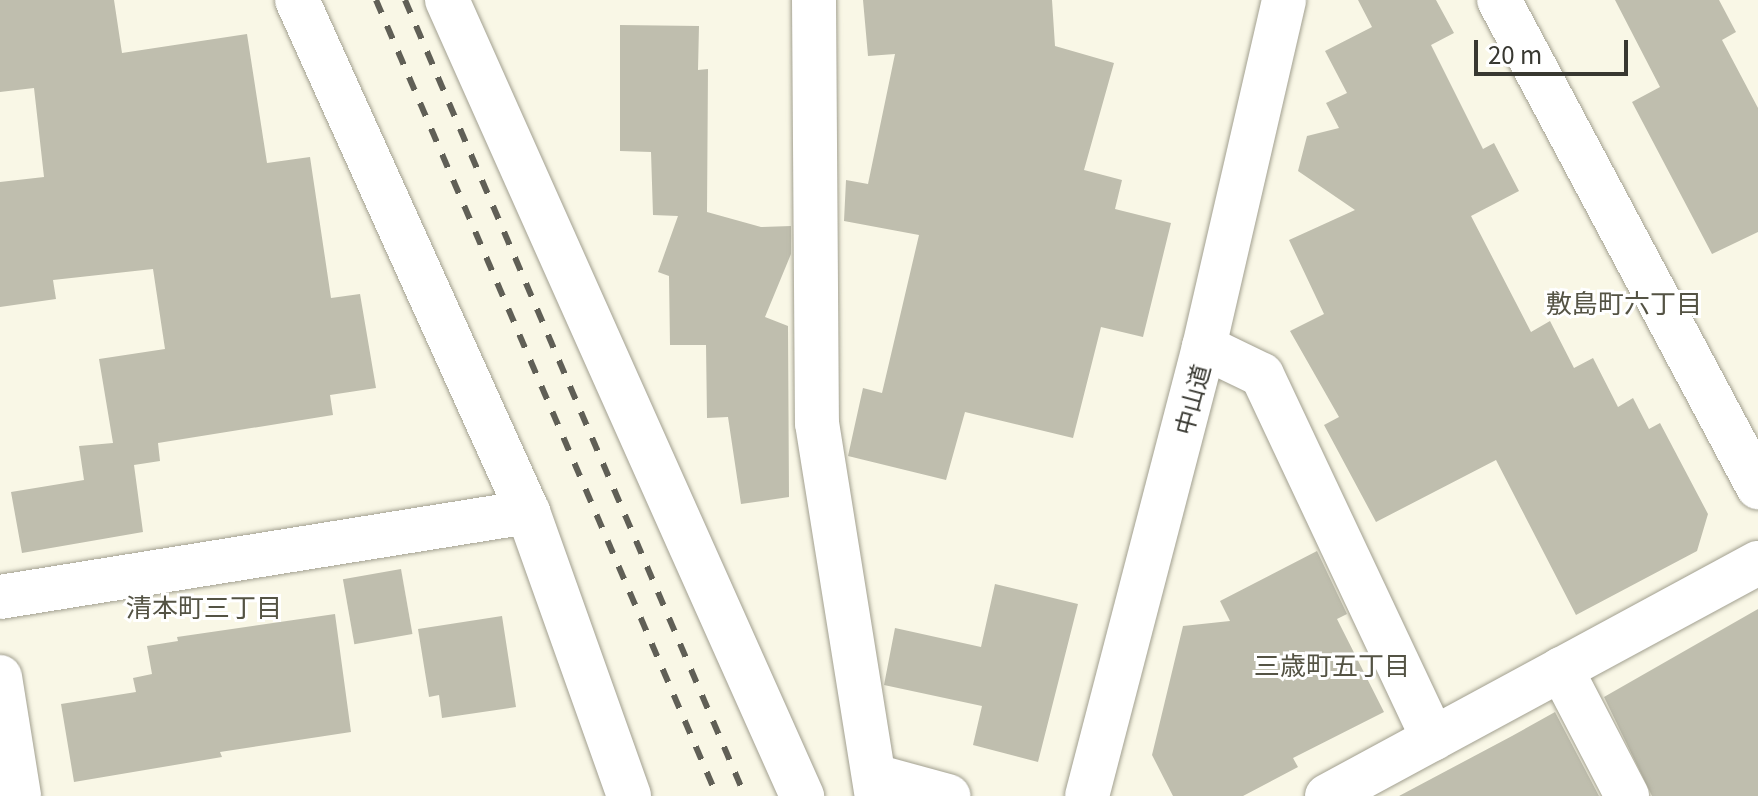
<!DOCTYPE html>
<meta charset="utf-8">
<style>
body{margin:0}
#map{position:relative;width:1758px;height:796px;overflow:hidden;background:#f9f7e6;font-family:Georgia,"Noto Sans JP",serif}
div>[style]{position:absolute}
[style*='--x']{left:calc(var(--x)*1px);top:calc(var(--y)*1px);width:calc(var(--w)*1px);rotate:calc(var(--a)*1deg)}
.building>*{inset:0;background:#bfbeae;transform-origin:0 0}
.roads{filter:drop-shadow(0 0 2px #a2a090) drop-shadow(0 0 2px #a2a090)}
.minor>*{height:44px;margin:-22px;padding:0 22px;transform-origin:22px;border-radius:22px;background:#fff}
.rail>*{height:6px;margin-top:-3px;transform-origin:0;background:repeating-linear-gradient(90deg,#605f56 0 14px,transparent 0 28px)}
span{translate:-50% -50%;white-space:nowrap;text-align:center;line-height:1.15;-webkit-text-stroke:6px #fff;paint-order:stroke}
.street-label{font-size:24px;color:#383831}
.neighbourhood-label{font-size:26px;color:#545344}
.scale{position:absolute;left:1474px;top:40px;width:154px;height:36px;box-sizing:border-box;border:4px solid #383831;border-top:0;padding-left:10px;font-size:24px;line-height:28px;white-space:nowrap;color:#383831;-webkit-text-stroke:6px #fff;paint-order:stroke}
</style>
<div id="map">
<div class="building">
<i style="clip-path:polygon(0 0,114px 0,122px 53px,247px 34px,267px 163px,310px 157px,331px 298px,360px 294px,376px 388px,330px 395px,333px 415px,158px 443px,160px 461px,134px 465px,143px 532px,22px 553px,11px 492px,84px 480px,79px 446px,113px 443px,99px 359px,165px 349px,153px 269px,53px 280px,56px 299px,0 307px,0 182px,44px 177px,34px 88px,0 92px)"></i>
<i style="clip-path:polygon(863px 0,1052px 0,1055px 46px,1114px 63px,1084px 170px,1122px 180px,1115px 209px,1171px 223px,1143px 337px,1101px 327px,1073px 438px,965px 412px,946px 480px,848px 456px,863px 388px,882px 393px,919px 235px,844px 221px,846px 180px,868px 184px,895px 54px,868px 56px)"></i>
<i style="clip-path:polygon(1358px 0,1436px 0,1454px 33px,1431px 45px,1483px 149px,1494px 143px,1519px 191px,1471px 216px,1531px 332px,1550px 321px,1574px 368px,1593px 358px,1618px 407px,1633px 398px,1649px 429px,1660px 423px,1708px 514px,1697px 551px,1576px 615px,1496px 460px,1376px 522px,1324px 425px,1339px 417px,1290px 331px,1324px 314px,1289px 240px,1355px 210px,1298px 171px,1307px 136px,1339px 128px,1326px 103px,1347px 93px,1325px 51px,1372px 27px)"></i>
<i style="clip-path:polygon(1615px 0,1719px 0,1736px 32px,1722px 40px,1758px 108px,1758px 232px,1712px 254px,1632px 102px,1660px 87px)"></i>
<i style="clip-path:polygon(620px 25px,699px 26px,698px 70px,708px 69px,707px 212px,761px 227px,791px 226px,791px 254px,765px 317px,788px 326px,789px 497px,741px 504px,728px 417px,707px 418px,706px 345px,670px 345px,669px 276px,658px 272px,678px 216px,653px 215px,651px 152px,620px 151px)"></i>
<i style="clip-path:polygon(1317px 551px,1347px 614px,1337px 619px,1384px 712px,1293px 758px,1298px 767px,1243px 796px,1173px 796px,1152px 755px,1183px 626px,1230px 621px,1220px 601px)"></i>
<i style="left:401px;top:569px;width:66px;height:59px;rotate:80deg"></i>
<i style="clip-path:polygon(995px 584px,1078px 604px,1038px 762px,973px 745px,982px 706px,884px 685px,895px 628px,981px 647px)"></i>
<i style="clip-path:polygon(1758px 609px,1758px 796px,1652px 796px,1604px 697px)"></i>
<i style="clip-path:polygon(335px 614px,351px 732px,220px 752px,222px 757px,74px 782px,61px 704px,136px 692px,133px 678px,152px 674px,147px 646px,178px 641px,177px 637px)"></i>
<i style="clip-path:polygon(502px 616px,516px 707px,442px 718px,439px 695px,429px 697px,418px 629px)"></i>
<i style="clip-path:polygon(1555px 712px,1599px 796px,1399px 796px,1512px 736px)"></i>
</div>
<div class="roads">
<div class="minor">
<i style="--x:297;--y:0;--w:562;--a:65.72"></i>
<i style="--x:528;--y:512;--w:301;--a:70.4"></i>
<i style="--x:447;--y:0;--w:872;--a:65.96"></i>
<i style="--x:814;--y:0;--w:423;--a:89.6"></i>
<i style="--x:817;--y:423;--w:378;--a:80.9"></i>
<i style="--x:1499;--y:0;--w:552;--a:61.99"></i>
<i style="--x:1204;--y:347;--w:64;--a:25.8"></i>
<i style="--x:1262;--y:375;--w:402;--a:64.8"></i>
<i style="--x:0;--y:597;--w:535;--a:-9.15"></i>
<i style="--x:1561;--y:669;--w:143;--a:62.5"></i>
<i style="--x:0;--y:677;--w:121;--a:80.9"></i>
<i style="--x:878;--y:777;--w:73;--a:15.2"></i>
<i style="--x:1087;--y:796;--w:464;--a:-75.4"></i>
<i style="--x:1204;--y:347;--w:356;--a:-77"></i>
<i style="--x:1327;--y:796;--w:490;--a:-28.4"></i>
</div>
</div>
<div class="rail">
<i style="--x:376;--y:0;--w:866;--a:66.81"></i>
<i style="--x:405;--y:0;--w:866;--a:66.87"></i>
</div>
<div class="street-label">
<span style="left:1191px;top:399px;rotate:-75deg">中山道</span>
</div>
<div class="neighbourhood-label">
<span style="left:1624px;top:302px">敷島町六丁目</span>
<span style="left:204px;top:606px">清本町三丁目</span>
<span style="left:1332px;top:664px">三歳町五丁目</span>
</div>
<div class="scale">20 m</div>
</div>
